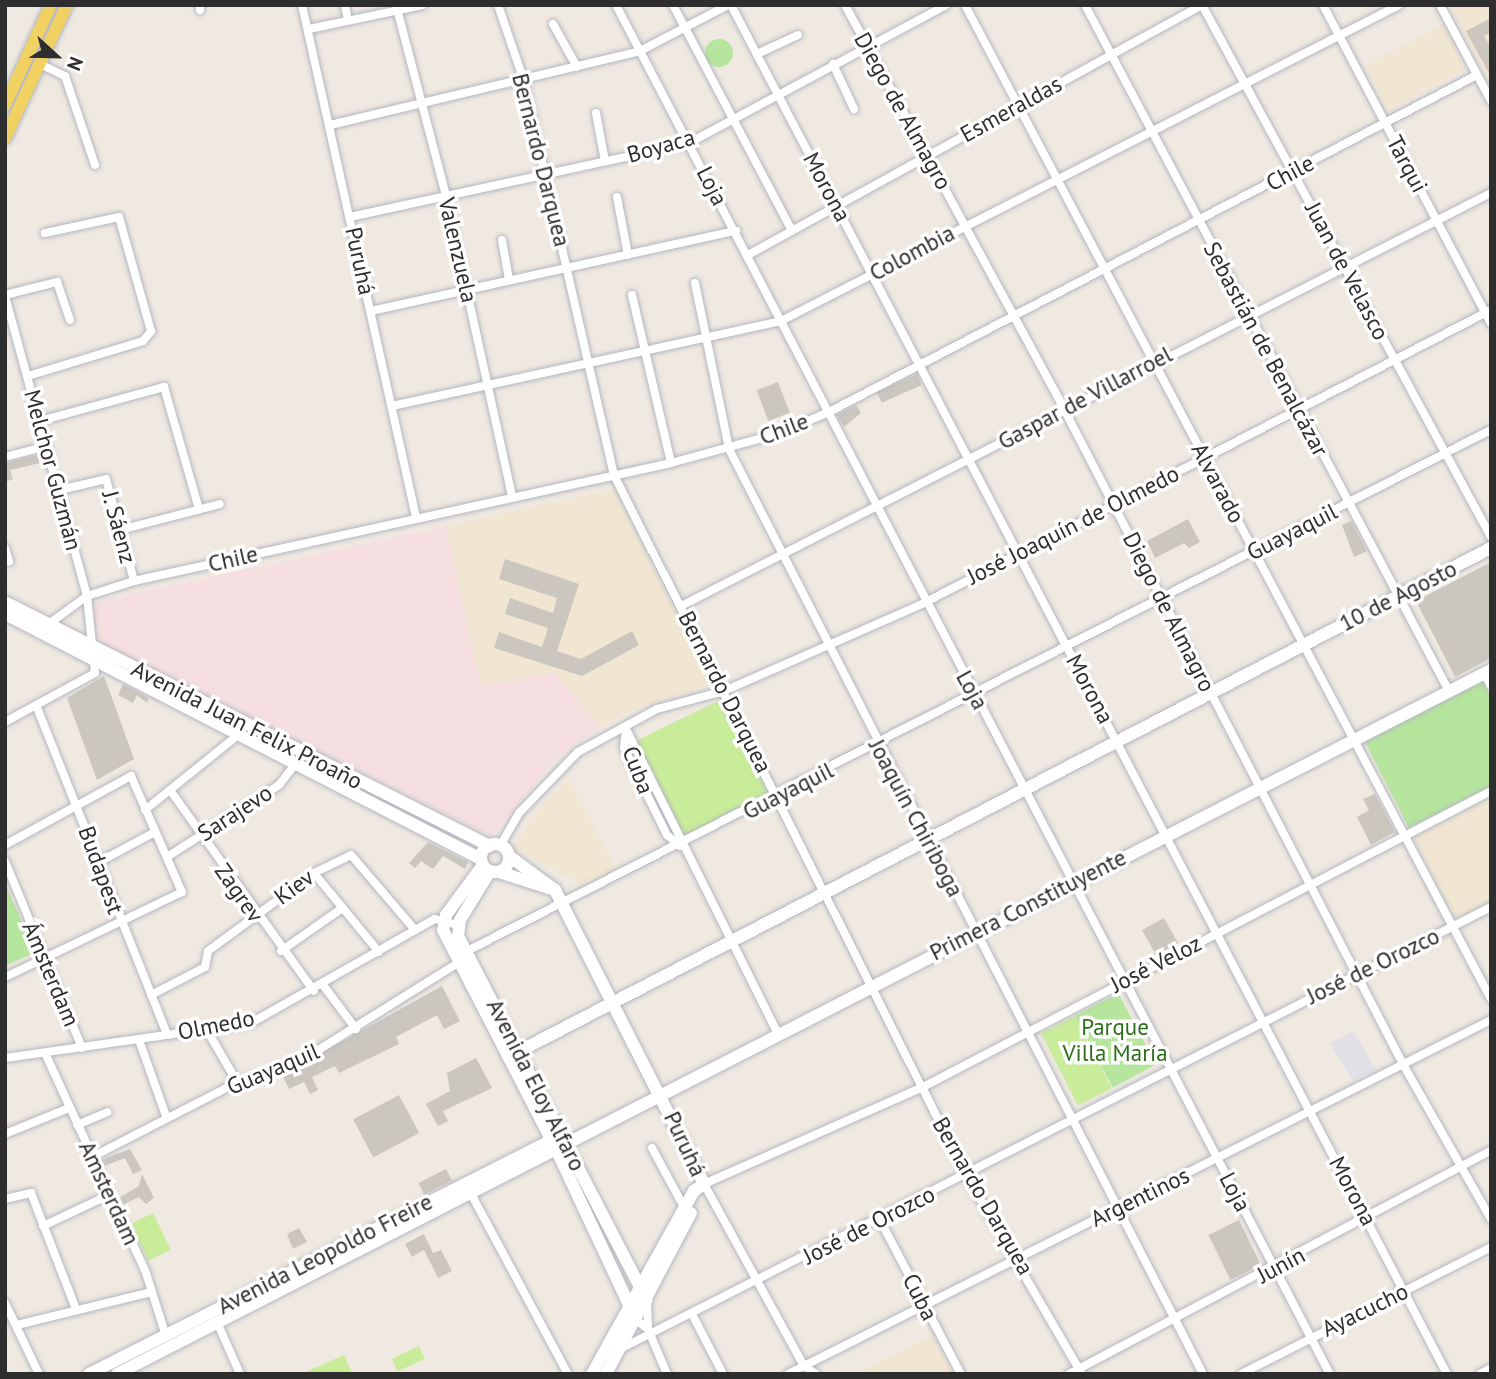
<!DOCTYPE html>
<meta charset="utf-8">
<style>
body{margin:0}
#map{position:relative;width:1496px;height:1379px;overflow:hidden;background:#efe9e1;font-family:"PT Sans",sans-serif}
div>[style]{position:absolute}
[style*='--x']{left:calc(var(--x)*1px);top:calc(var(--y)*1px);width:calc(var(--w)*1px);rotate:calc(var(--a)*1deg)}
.industrial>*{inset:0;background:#e3e1e8}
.education>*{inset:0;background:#f0e6d1;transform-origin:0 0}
.medical>*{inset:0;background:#f5dfe0}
.green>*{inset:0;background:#b6e59e;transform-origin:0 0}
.round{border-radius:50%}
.pitch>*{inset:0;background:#c9ec9a;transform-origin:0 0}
.building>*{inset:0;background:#cbc7bf;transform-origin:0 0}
.roads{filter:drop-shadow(0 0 2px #b4b7c1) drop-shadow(0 0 2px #b4b7c1)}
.street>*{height:8px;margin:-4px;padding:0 4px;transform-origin:4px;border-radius:4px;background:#fff}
.secondary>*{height:12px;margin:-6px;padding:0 6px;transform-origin:6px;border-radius:6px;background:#fff}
.secondary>.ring{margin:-6px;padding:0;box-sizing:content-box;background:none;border:12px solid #fff;border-radius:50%}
.primary>*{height:12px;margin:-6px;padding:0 6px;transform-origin:6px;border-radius:6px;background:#f2d163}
span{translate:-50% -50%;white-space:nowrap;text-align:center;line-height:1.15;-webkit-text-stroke:7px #fff;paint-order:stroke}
.street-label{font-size:23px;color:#2e2e2e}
.park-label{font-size:23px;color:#2c6e1b}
.frame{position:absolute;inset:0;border:7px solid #2e2e2e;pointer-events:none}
.north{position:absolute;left:21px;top:21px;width:70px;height:70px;-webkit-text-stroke:5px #fff;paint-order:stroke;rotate:112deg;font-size:19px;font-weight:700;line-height:28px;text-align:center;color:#2e2e2e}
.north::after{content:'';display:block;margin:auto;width:24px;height:32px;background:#2e2e2e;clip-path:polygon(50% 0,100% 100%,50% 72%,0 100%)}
</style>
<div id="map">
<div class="industrial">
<i style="clip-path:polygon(1354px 1031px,1376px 1070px,1353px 1081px,1329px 1043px)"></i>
</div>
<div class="education">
<i style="clip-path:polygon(1449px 5px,1491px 5px,1491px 83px)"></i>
<i style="left:1442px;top:25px;width:50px;height:87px;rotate:62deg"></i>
<i style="clip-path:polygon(614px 489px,712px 684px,638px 708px,601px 727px,554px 672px,481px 687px,446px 526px)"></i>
<i style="clip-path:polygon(568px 777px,617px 872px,588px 888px,513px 848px,530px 820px)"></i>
<i style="clip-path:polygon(1491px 799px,1491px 903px,1457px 921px,1414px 838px)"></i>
<i style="clip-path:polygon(933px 1335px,953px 1374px,857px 1374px)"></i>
</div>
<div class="medical">
<i style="clip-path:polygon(446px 526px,481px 687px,554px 672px,601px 727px,555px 758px,492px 836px,104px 645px,94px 634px,94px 608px,100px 601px)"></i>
</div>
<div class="green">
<i class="round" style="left:705px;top:39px;width:28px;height:28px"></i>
<i style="clip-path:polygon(1482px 680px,1491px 698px,1491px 786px,1409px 828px,1364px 740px)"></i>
<i style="clip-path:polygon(5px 884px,36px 952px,5px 966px)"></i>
<i style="left:1118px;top:993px;width:81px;height:49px;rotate:62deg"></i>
</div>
<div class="pitch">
<i style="left:722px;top:699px;width:107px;height:98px;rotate:64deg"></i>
<i style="left:1075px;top:1016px;width:81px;height:38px;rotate:63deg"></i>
<i style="left:153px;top:1213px;width:41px;height:25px;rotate:64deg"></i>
<i style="left:419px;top:1346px;width:14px;height:30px;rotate:65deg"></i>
<i style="clip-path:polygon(344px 1355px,353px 1374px,301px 1374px)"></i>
</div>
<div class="building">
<i style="clip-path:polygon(1491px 18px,1491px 32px,1484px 36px,1491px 48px,1491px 77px,1466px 31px)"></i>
<i style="left:917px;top:374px;width:12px;height:44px;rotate:66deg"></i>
<i style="left:778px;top:382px;width:33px;height:23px;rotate:69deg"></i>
<i style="clip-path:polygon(856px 405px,861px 413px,844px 427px,837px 415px)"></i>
<i style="clip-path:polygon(41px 454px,44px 462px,10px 470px,13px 479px,5px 482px,5px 463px)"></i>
<i style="clip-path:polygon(1188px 519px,1200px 542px,1189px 548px,1184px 543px,1155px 558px,1147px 541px)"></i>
<i style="clip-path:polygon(1351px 521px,1367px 551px,1354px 557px,1342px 525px)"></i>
<i style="clip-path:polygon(505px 559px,579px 584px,557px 651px,581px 659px,632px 631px,639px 645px,582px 676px,494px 648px,499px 632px,542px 647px,548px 628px,505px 614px,510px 598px,553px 613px,557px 598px,499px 579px)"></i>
<i style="clip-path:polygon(1491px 562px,1491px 658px,1455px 677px,1416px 601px)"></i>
<i style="clip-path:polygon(104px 676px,134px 759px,97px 780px,67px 698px)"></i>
<i style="clip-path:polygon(123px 684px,149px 698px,147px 703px,137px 695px,133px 703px,118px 695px)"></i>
<i style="clip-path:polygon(1375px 794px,1395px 832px,1371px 845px,1357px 817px,1369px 810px,1363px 799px)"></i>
<i style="clip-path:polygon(428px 842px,468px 862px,465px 869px,443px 856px,433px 869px,421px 861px,415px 868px,409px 863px)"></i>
<i style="left:1164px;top:918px;width:29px;height:25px;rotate:61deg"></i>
<i style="clip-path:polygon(442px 986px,460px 1021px,444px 1029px,437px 1015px,396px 1037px,399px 1044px,339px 1073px,335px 1066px,312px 1077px,318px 1090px,310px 1094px,304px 1082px,289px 1089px,282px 1075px)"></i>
<i style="clip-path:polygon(476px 1058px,492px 1088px,443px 1111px,448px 1121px,438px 1126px,426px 1104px,450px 1091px,447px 1073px)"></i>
<i style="left:399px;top:1095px;width:43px;height:52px;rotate:62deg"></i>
<i style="clip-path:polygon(130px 1149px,142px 1170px,133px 1174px,125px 1158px,104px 1166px,101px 1160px)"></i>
<i style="left:446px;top:1169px;width:13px;height:31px;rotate:63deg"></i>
<i style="clip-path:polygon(142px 1174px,154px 1198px,146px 1204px,139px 1197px,122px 1205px,119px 1198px,139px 1186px)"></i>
<i style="left:1239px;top:1220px;width:50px;height:34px;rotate:64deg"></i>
<i style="clip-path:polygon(299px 1228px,307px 1242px,293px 1249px,287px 1234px)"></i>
<i style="clip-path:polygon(424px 1234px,433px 1253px,441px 1250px,452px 1271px,438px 1278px,424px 1250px,412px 1257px,405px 1244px)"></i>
</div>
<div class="roads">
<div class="street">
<i style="--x:200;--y:5;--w:5;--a:90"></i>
<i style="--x:302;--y:5;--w:525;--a:77.45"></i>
<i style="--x:345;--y:5;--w:16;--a:79"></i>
<i style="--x:396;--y:5;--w:197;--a:75.3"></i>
<i style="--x:446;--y:196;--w:308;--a:77.6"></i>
<i style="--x:498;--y:5;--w:77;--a:71.1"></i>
<i style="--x:523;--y:78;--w:407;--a:77.1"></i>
<i style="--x:614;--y:475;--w:784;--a:63.3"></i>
<i style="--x:966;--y:1175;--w:230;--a:59.8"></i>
<i style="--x:616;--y:5;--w:1544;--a:62.46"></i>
<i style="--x:673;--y:5;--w:255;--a:62.2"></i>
<i style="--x:731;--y:5;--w:1545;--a:62.39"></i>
<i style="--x:845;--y:5;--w:462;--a:61.5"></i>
<i style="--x:1065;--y:411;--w:738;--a:62.64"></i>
<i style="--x:1404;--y:1066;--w:176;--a:60.4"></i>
<i style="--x:965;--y:5;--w:1125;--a:62.11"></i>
<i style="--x:1085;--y:5;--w:777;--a:62.05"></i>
<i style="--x:1202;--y:5;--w:605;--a:61.49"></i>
<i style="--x:1323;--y:5;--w:360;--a:62.2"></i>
<i style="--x:1440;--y:5;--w:109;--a:62"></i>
<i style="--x:553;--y:24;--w:49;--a:60.8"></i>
<i style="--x:309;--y:29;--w:116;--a:-11.9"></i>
<i style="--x:757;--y:54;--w:45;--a:-24.9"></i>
<i style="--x:40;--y:64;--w:28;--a:26"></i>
<i style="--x:65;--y:76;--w:94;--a:71.4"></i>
<i style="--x:833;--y:64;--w:50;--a:65"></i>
<i style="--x:596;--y:113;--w:49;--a:79.4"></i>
<i style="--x:330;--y:125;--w:319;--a:-13.4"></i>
<i style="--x:640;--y:51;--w:99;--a:-27.6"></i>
<i style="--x:617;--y:197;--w:59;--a:79.3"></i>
<i style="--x:350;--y:217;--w:347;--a:-12.3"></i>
<i style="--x:689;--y:143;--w:292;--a:-28.2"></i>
<i style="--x:502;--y:240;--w:40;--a:80"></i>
<i style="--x:748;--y:255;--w:518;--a:-28.84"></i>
<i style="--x:695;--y:283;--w:169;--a:78.4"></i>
<i style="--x:729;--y:449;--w:1039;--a:62.87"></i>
<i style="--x:5;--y:295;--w:54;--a:-14"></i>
<i style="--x:57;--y:282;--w:40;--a:71.1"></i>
<i style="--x:632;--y:295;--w:172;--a:76.9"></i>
<i style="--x:5;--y:296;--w:311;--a:74.7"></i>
<i style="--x:87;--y:596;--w:77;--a:84.1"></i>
<i style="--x:95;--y:673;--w:102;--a:151.4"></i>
<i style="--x:371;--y:311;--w:374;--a:-12.4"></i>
<i style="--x:28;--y:376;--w:120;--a:-16.9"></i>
<i style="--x:143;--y:341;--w:13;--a:-51"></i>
<i style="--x:151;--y:331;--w:118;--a:-105.7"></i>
<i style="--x:119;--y:217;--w:76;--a:167.8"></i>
<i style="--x:392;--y:406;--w:398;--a:-12.3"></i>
<i style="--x:781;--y:321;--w:694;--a:-27.08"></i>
<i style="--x:40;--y:421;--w:129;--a:-15.3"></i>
<i style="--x:164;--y:387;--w:127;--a:74"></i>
<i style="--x:5;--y:457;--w:43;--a:-14.7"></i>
<i style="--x:60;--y:490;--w:47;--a:-13.4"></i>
<i style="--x:106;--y:479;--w:106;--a:74.6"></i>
<i style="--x:120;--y:530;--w:103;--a:-14.6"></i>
<i style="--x:5;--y:548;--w:14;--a:73"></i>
<i style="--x:681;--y:606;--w:909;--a:-27.02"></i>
<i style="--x:46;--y:626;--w:51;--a:-36.2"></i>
<i style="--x:87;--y:596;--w:49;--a:-17.7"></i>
<i style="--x:134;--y:581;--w:550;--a:-12.39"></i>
<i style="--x:671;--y:463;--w:110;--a:-15.3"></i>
<i style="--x:777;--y:434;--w:56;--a:-22.9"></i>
<i style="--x:829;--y:412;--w:730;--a:-27.48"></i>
<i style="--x:1484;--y:673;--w:15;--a:62"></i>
<i style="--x:36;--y:705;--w:355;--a:68.3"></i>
<i style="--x:626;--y:729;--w:339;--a:63.5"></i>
<i style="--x:626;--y:729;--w:19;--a:96"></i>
<i style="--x:624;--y:748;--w:97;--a:63.7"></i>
<i style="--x:667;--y:835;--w:17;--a:40"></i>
<i style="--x:170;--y:790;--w:247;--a:54.4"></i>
<i style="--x:145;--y:810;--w:119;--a:-38.9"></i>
<i style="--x:5;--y:845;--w:144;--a:-28.7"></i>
<i style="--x:131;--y:776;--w:127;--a:66.3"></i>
<i style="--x:182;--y:892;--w:196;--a:154.3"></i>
<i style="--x:500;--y:846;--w:39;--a:-60"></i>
<i style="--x:520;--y:812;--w:83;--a:-46"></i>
<i style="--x:578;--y:752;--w:90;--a:-28.6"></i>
<i style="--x:657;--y:709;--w:69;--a:-15"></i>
<i style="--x:724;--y:691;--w:219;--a:-23.7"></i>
<i style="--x:924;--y:603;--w:638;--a:-27.33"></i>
<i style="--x:167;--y:857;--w:133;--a:-32.7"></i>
<i style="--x:279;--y:785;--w:28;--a:-52"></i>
<i style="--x:5;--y:861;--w:202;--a:67.6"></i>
<i style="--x:99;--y:862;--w:64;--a:-28.2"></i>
<i style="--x:314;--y:873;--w:102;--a:50.6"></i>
<i style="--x:281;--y:951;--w:73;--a:-35"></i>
<i style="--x:323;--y:985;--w:55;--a:53.1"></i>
<i style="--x:151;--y:995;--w:61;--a:-27.4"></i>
<i style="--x:205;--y:967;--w:16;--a:-79"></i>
<i style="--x:208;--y:951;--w:132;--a:-36.3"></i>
<i style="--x:314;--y:873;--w:41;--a:-25.9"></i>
<i style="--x:351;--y:855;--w:99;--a:49.5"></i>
<i style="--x:208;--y:1032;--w:50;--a:59.8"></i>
<i style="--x:233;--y:1075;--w:10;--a:96"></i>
<i style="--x:139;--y:1040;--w:81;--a:70.4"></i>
<i style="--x:45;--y:1053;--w:242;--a:65.3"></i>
<i style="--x:146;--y:1273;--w:66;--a:72.4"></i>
<i style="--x:5;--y:1058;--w:248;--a:-8.1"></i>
<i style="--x:251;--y:1023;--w:211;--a:-29.5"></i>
<i style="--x:435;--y:919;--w:24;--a:15"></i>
<i style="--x:77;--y:1125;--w:33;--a:-23"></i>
<i style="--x:5;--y:1134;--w:69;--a:-22.1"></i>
<i style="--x:652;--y:1148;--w:69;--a:61.6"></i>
<i style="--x:92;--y:1157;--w:157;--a:-27.2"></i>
<i style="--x:232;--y:1085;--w:71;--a:-18.9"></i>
<i style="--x:299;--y:1062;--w:187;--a:-31.9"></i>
<i style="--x:458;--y:963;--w:15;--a:-53"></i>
<i style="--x:467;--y:951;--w:1149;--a:-26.97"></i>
<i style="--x:471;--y:1194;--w:204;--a:61.7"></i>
<i style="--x:5;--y:1199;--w:27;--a:-13"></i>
<i style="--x:31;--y:1193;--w:124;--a:68.8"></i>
<i style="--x:880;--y:1220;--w:174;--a:62.3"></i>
<i style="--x:43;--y:1226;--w:73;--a:-25.2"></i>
<i style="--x:647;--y:1300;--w:29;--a:88"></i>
<i style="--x:5;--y:1303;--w:79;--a:64.4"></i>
<i style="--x:692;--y:1314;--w:68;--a:62.7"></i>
<i style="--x:636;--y:1320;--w:15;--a:37"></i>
<i style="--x:648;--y:1329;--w:49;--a:67.1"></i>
<i style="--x:217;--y:1322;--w:57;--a:66.1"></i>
<i style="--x:17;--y:1325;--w:138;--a:-13.8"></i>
<i style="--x:620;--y:1349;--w:977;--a:-26.91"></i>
<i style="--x:788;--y:1374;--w:787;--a:-26.73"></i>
<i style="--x:816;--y:1374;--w:14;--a:-146"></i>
<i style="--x:804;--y:1366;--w:208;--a:-118.8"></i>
<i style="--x:704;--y:1184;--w:240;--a:-23.9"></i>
<i style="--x:923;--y:1087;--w:640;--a:-27.53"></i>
<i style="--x:1069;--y:1374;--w:477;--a:-27.9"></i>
<i style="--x:1241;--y:1374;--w:280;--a:-26.9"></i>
<i style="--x:1480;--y:1374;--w:13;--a:-29"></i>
</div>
<div class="secondary">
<i style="--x:5;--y:602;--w:543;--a:26.71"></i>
<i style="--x:5;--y:614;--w:535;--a:27.24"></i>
<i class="ring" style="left:481px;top:844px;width:16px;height:16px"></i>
<i style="--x:509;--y:856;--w:57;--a:36.5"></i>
<i style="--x:555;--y:890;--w:330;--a:63.1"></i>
<i style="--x:483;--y:865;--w:62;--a:126.5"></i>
<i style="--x:446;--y:915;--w:15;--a:101"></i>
<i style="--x:443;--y:930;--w:246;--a:62.7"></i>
<i style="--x:556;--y:1149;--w:189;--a:64.9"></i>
<i style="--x:490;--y:871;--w:57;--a:121.5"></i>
<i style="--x:460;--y:920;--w:16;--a:97"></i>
<i style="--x:458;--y:936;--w:410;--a:62.6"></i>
<i style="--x:499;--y:872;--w:59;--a:17.8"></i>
<i style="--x:508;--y:1057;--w:1107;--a:-27.38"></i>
<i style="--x:89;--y:1374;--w:530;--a:-26.81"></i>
<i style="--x:117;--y:1374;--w:1544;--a:-27.13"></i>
<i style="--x:592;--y:1374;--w:210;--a:-60.9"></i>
<i style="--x:694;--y:1191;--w:12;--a:-35"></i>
<i style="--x:606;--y:1374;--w:182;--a:-62.2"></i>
</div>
<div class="primary">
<i style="--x:5;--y:105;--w:110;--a:-65.3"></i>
<i style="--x:5;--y:138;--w:147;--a:-65"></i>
</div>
</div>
<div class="street-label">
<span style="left:1011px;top:109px;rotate:-29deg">Esmeraldas</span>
<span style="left:903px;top:111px;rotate:61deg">Diego de Almagro</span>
<span style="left:661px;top:146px;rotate:-16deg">Boyaca</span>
<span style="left:541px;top:160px;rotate:76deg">Bernardo Darquea</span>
<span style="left:1407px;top:164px;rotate:62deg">Tarqui</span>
<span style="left:1290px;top:173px;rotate:-28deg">Chile</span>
<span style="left:712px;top:186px;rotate:63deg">Loja</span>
<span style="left:827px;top:187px;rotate:62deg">Morona</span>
<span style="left:458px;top:250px;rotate:77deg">Valenzuela</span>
<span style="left:912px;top:253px;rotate:-28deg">Colombia</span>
<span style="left:360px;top:261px;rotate:78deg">Puruhá</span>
<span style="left:1347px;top:271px;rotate:62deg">Juan de Velasco</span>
<span style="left:1266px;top:349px;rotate:62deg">Sebastián de Benalcázar</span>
<span style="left:1085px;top:398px;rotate:-28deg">Gaspar de Villarroel</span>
<span style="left:784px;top:429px;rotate:-21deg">Chile</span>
<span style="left:53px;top:470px;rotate:75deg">Melchor Guzmán</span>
<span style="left:1218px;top:483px;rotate:62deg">Alvarado</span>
<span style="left:1073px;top:525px;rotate:-27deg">José Joaquín de Olmedo</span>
<span style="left:119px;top:527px;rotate:75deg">J. Sáenz</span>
<span style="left:1292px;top:532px;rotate:-27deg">Guayaquil</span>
<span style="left:233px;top:559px;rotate:-13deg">Chile</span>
<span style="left:1398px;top:596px;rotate:-27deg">10 de Agosto</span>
<span style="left:1169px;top:612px;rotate:63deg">Diego de Almagro</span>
<span style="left:1090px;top:689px;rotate:62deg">Morona</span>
<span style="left:972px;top:690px;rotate:61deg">Loja</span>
<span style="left:725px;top:692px;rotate:63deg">Bernardo Darquea</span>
<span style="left:247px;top:725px;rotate:27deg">Avenida Juan Felix Proaño</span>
<span style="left:638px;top:770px;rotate:69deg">Cuba</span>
<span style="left:788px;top:791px;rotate:-27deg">Guayaquil</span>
<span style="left:235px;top:813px;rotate:-33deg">Sarajevo</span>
<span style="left:916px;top:818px;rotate:62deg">Joaquín Chiriboga</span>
<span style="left:101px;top:870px;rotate:70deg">Budapest</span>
<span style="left:294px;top:887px;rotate:-36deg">Kiev</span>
<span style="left:239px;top:893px;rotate:55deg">Zagrev</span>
<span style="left:1028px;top:905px;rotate:-27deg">Primera Constituyente</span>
<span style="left:1156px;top:964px;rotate:-27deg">José Veloz</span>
<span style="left:1373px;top:966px;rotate:-26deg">José de Orozco</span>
<span style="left:51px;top:974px;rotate:67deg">Ámsterdam</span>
<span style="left:216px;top:1025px;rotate:-11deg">Olmedo</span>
<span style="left:273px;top:1069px;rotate:-23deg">Guayaquil</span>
<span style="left:536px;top:1085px;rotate:63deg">Avenida Eloy Alfaro</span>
<span style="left:685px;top:1144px;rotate:65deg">Puruhá</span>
<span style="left:1353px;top:1191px;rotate:62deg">Morona</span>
<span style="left:1235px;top:1192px;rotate:62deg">Loja</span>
<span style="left:109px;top:1193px;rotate:65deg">Amsterdam</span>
<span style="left:983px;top:1196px;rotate:60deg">Bernardo Darquea</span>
<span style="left:1140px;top:1197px;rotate:-26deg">Argentinos</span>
<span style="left:869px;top:1225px;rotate:-27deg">José de Orozco</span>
<span style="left:325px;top:1254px;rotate:-27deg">Avenida Leopoldo Freire</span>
<span style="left:1281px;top:1265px;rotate:-28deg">Junín</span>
<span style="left:920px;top:1297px;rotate:63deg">Cuba</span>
<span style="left:1365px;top:1310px;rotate:-26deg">Ayacucho</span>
</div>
<div class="park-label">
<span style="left:1115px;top:1040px">Parque<br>Villa María</span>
</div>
<div class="frame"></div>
<div class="north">N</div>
</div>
